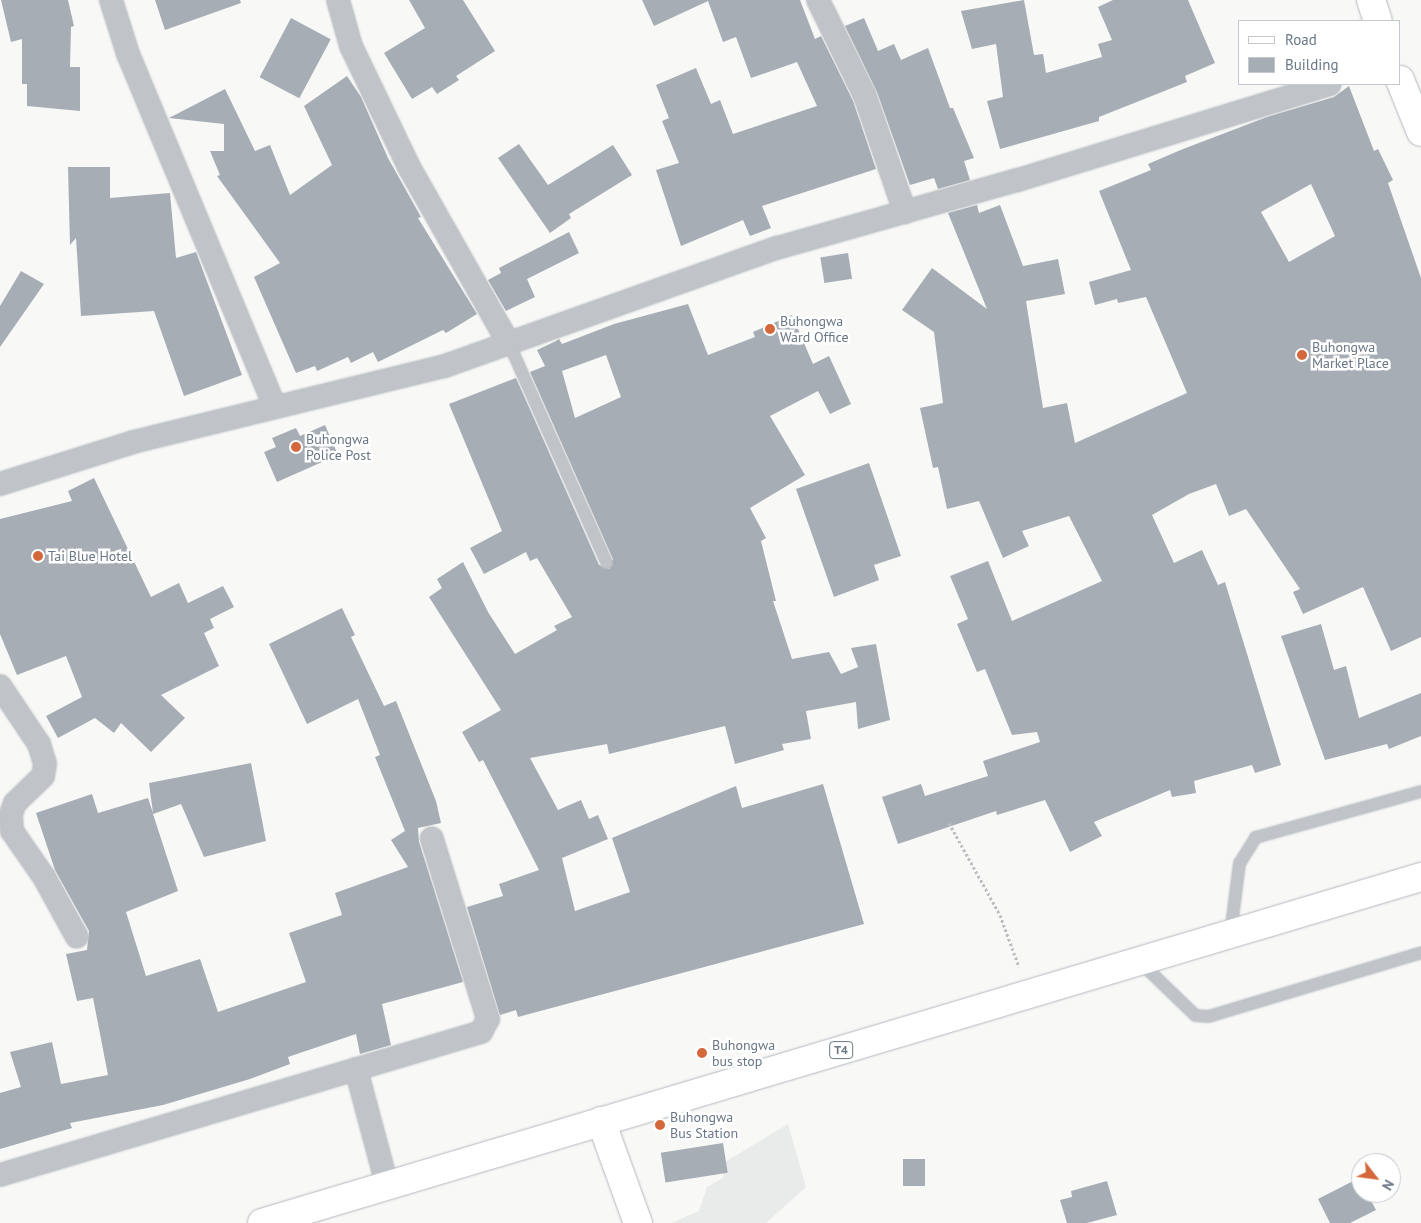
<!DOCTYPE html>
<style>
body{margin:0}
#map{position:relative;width:1421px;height:1223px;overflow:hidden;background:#f8f9f7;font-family:"PT Sans",sans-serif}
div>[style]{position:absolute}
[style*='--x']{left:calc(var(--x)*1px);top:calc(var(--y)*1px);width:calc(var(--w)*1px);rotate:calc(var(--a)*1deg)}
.built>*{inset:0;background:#e9eaea}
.building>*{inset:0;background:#a6adb4;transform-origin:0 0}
.path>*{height:3px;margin-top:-1.5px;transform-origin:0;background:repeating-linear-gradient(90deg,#bbbdc0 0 2.5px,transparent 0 5px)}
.roads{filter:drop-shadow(0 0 1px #b3b8bd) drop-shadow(0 0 1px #b3b8bd)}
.lane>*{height:11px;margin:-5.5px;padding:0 5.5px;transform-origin:5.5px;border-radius:5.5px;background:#c0c4c8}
.street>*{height:22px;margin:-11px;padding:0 11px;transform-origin:11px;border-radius:11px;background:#c0c4c8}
.secondary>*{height:28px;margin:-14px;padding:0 14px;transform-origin:14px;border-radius:14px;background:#fff}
.highway>*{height:28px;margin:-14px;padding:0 14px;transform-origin:14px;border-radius:14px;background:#fff}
.dots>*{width:14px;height:14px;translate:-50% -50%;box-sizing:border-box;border:2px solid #fff;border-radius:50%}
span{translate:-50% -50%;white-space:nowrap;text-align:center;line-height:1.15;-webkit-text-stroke:5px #fff;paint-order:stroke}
.shield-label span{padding:1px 4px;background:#fff;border:1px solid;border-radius:4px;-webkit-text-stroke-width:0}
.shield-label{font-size:12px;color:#6a7785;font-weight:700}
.poi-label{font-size:14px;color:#6a7785}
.left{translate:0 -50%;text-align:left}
.legend{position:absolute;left:1238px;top:20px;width:162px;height:65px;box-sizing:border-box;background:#fff;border:1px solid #c3c9ce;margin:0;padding:6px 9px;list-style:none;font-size:15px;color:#6a7785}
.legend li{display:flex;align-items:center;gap:10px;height:25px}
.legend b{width:25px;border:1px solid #c3c9ce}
.north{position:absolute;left:1351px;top:1153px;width:50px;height:50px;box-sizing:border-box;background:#fff;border:1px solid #c3c9ce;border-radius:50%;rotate:120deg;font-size:14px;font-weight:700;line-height:20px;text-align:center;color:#6a7785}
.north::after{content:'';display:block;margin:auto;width:18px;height:22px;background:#d4683b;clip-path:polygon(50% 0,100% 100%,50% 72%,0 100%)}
</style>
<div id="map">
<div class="built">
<i style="clip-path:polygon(788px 1124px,806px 1187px,766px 1223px,671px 1223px,699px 1211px,707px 1187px,723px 1178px,725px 1162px)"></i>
</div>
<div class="building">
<i style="clip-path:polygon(1px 0,68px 0,74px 26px,71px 27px,70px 67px,80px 67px,80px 111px,27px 106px,27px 84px,22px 84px,22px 39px,11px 42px)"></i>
<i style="clip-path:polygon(155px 0,240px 0,241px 3px,165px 30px)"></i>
<i style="clip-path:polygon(409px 0,463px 0,495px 51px,456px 76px,459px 80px,437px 94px,432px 87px,412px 99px,384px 53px,425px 28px)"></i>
<i style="clip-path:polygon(642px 0,800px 0,815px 39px,821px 36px,853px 101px,876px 169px,762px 206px,771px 228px,750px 236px,743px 220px,681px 246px,656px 170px,679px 163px,662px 121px,669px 118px,656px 85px,696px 68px,711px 104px,720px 100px,733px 134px,817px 106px,797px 62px,751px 78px,736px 37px,723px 42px,708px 1px,654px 26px)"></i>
<i style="clip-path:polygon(1024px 0,1034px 55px,1043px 54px,1046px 73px,1102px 57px,1098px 44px,1112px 40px,1098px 7px,1113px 0,1188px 0,1215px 63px,1185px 76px,1187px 82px,1099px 117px,1099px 121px,1000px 149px,987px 101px,1003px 97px,996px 44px,972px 49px,961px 11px)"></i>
<i style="left:291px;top:18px;width:45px;height:67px;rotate:28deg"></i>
<i style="clip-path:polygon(864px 18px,878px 51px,894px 44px,901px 60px,928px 48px,950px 108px,953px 108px,974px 158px,964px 161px,970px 180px,938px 189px,934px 178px,910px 185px,877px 92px,845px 26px)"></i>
<i style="clip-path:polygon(347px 76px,361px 97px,388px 158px,421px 217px,418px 218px,477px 314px,446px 333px,443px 330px,378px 362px,373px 352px,351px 363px,348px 357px,317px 371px,315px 366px,296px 373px,254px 277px,280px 263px,217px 176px,220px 175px,210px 151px,224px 151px,224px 124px,169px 118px,225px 89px,255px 151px,270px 145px,290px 195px,332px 165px,304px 106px)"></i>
<i style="clip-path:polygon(evenodd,1349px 86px,1374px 151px,1378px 149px,1393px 180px,1388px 183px,1421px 278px,1421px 637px,1391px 651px,1363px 587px,1303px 614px,1293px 592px,1300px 589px,1246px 509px,1229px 516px,1216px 484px,1189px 494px,1152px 515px,1174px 563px,1202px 550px,1218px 585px,1225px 582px,1281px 765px,1255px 773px,1252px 765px,1194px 781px,1196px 793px,1172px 797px,1170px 790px,1094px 822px,1102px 836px,1070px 852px,1045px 800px,997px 815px,996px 811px,898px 844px,882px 797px,921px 784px,925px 796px,988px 776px,983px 761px,1040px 742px,1037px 732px,1012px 735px,985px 669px,977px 672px,957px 624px,968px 619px,950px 576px,988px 561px,1012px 621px,1102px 581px,1069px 516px,1022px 531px,1029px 546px,1003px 558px,979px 501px,947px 509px,938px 467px,933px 468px,920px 408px,943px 403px,934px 332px,902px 310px,932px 268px,987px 309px,948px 213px,977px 205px,979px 213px,1000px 205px,1023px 266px,1058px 259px,1065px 294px,1026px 301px,1043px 408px,1067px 403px,1075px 443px,1187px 393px,1146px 297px,1118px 303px,1117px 299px,1095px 305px,1089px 282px,1131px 270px,1099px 191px,1151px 170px,1148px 164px,1183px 149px,1267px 117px,1334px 97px,1349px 86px,1311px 184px,1335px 236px,1289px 262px,1261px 212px,1311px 184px)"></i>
<i style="clip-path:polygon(519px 144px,548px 185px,613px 145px,632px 175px,569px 214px,571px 218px,550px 233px,498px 158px)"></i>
<i style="clip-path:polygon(68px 167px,110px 167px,110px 198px,170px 193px,176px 258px,196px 252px,242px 375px,184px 396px,154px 311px,81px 316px,76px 238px,70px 245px)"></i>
<i style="clip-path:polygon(569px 232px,579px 253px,527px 279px,535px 297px,506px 311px,488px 280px,501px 273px,499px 268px)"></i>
<i style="left:848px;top:253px;width:26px;height:28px;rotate:81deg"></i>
<i style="clip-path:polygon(21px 271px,44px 284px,0 347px,0 306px)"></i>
<i style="clip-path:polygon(evenodd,688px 304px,708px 355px,755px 337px,753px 332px,792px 315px,813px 364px,829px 356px,851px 404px,830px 414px,818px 391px,770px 416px,805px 475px,750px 508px,766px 538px,761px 541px,776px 601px,773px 601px,792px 659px,829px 652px,841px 674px,858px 667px,851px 648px,876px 644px,890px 720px,858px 729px,856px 702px,806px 711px,811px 739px,782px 744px,784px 750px,735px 764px,725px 726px,609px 754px,607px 744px,530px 758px,558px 810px,581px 800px,589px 819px,598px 815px,608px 839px,562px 858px,575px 911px,630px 892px,612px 838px,736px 786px,742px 808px,823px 784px,864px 924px,518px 1017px,516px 1010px,500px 1015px,467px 907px,503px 896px,499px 884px,539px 870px,483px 760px,479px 762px,462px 732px,501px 710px,429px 597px,442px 588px,437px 579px,463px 562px,488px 612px,515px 654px,557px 630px,554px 626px,572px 617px,537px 558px,530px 561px,526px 552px,484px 574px,470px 548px,502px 531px,449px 404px,516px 378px,599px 565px,609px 569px,613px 559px,530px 372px,545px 366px,537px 350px,556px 341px,559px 339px,562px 344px,614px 324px,688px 304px,606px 355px,621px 397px,575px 418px,562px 371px,606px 355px)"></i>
<i style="clip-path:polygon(325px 425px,338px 455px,277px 482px,264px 452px,276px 447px,272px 438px,296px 428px,300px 436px)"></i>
<i style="clip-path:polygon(869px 463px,901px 556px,874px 565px,879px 580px,834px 597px,796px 489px)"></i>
<i style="clip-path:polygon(94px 478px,151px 597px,179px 583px,188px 603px,223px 586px,234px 607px,210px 619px,214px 628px,204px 633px,219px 666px,161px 695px,185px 718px,151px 752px,121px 723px,114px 733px,95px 718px,58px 738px,46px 716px,82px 697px,66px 656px,17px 675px,0 634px,0 519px,72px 501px,68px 491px)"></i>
<i style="clip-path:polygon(342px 608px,355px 635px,351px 637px,384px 706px,396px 701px,436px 801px,441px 823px,418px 828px,419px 842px,463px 982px,382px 1004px,391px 1045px,360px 1054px,356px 1034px,288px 1057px,290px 1064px,250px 1079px,163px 1105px,70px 1123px,72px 1128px,0 1149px,0 1093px,21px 1087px,10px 1052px,52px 1042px,61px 1084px,108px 1075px,93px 998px,77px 1001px,66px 954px,87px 950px,89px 931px,55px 870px,36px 813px,92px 794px,98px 813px,148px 798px,153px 813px,149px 783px,251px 763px,266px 841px,204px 857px,181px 804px,153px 814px,178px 891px,126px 912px,146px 976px,200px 959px,218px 1012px,306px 982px,289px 933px,342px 915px,335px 893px,408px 867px,391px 840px,405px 831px,375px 757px,380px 755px,358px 699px,307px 724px,269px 644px)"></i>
<i style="clip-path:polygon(1321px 624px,1334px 670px,1346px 666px,1359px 718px,1421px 693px,1421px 736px,1389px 749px,1387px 744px,1325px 760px,1281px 636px)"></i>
<i style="left:723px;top:1143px;width:30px;height:63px;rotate:81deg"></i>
<i style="left:903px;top:1159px;width:22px;height:27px"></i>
<i style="clip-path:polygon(1359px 1178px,1361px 1193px,1367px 1193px,1376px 1210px,1350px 1223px,1330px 1223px,1318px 1199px)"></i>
<i style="clip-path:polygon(1107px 1181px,1117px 1215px,1087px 1223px,1067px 1223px,1060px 1200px,1072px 1197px,1071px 1191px)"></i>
</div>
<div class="path">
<i style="--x:949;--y:823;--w:105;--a:61"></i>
<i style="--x:1000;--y:915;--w:55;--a:69.9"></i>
</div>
<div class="roads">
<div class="lane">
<i style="--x:509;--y:344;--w:239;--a:66"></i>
<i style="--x:1230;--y:933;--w:71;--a:-82.7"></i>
<i style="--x:1239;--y:863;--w:31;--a:-58"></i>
<i style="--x:1255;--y:837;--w:172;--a:-15.5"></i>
<i style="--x:1141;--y:963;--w:75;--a:43.9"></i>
<i style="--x:1195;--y:1015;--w:13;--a:4"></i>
<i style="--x:1208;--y:1016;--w:222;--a:-16.7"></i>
</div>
<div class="street">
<i style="--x:111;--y:0;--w:57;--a:72.5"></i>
<i style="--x:128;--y:54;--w:382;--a:67.4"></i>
<i style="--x:338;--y:0;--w:48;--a:74.2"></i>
<i style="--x:351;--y:46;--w:134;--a:64.4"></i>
<i style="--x:409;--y:167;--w:203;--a:60.5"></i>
<i style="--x:818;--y:0;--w:107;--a:63.9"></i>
<i style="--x:865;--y:96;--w:123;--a:71"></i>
<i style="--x:0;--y:484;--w:139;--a:-17.5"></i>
<i style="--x:133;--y:442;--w:321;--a:-13.7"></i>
<i style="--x:445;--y:366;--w:352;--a:-19.6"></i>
<i style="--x:777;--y:248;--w:250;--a:-15.8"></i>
<i style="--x:1018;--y:180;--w:326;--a:-17.1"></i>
<i style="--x:0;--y:686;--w:70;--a:56.1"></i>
<i style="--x:39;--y:744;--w:21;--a:73"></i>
<i style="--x:45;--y:764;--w:12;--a:99"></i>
<i style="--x:43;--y:776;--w:39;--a:136"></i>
<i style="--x:15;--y:803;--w:12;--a:110"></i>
<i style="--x:11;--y:814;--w:17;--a:87"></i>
<i style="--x:12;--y:831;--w:56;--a:55.2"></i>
<i style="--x:44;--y:877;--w:68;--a:61.2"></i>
<i style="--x:356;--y:1069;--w:120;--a:75"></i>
<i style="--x:0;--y:1175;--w:502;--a:-16.56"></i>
<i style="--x:481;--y:1032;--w:15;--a:-62"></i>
<i style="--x:488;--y:1019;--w:189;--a:-107.3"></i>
</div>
<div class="secondary">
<i style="--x:1371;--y:0;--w:22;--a:72"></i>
<i style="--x:1400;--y:80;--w:56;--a:68"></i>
<i style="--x:601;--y:1121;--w:109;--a:70.1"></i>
</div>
<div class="highway">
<i style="--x:262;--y:1223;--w:1210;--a:-16.62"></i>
</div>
</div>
<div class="dots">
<i style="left:770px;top:329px;background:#d4683b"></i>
<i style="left:1302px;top:355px;background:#d4683b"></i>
<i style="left:296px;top:447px;background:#d4683b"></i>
<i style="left:38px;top:556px;background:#d4683b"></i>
<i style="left:702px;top:1053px;background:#d4683b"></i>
<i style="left:660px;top:1125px;background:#d4683b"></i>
</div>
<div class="shield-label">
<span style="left:841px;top:1050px">T4</span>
</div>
<div class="poi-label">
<span class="left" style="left:780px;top:329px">Buhongwa<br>Ward Office</span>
<span class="left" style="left:1312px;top:355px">Buhongwa<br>Market Place</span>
<span class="left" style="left:306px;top:447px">Buhongwa<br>Police Post</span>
<span class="left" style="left:48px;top:556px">Tai Blue Hotel</span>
<span class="left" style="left:712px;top:1053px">Buhongwa<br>bus stop</span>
<span class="left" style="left:670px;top:1125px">Buhongwa<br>Bus Station</span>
</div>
<ul class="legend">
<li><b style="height:6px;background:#fff"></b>Road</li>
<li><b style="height:14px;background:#a6adb4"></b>Building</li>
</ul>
<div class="north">N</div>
</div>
